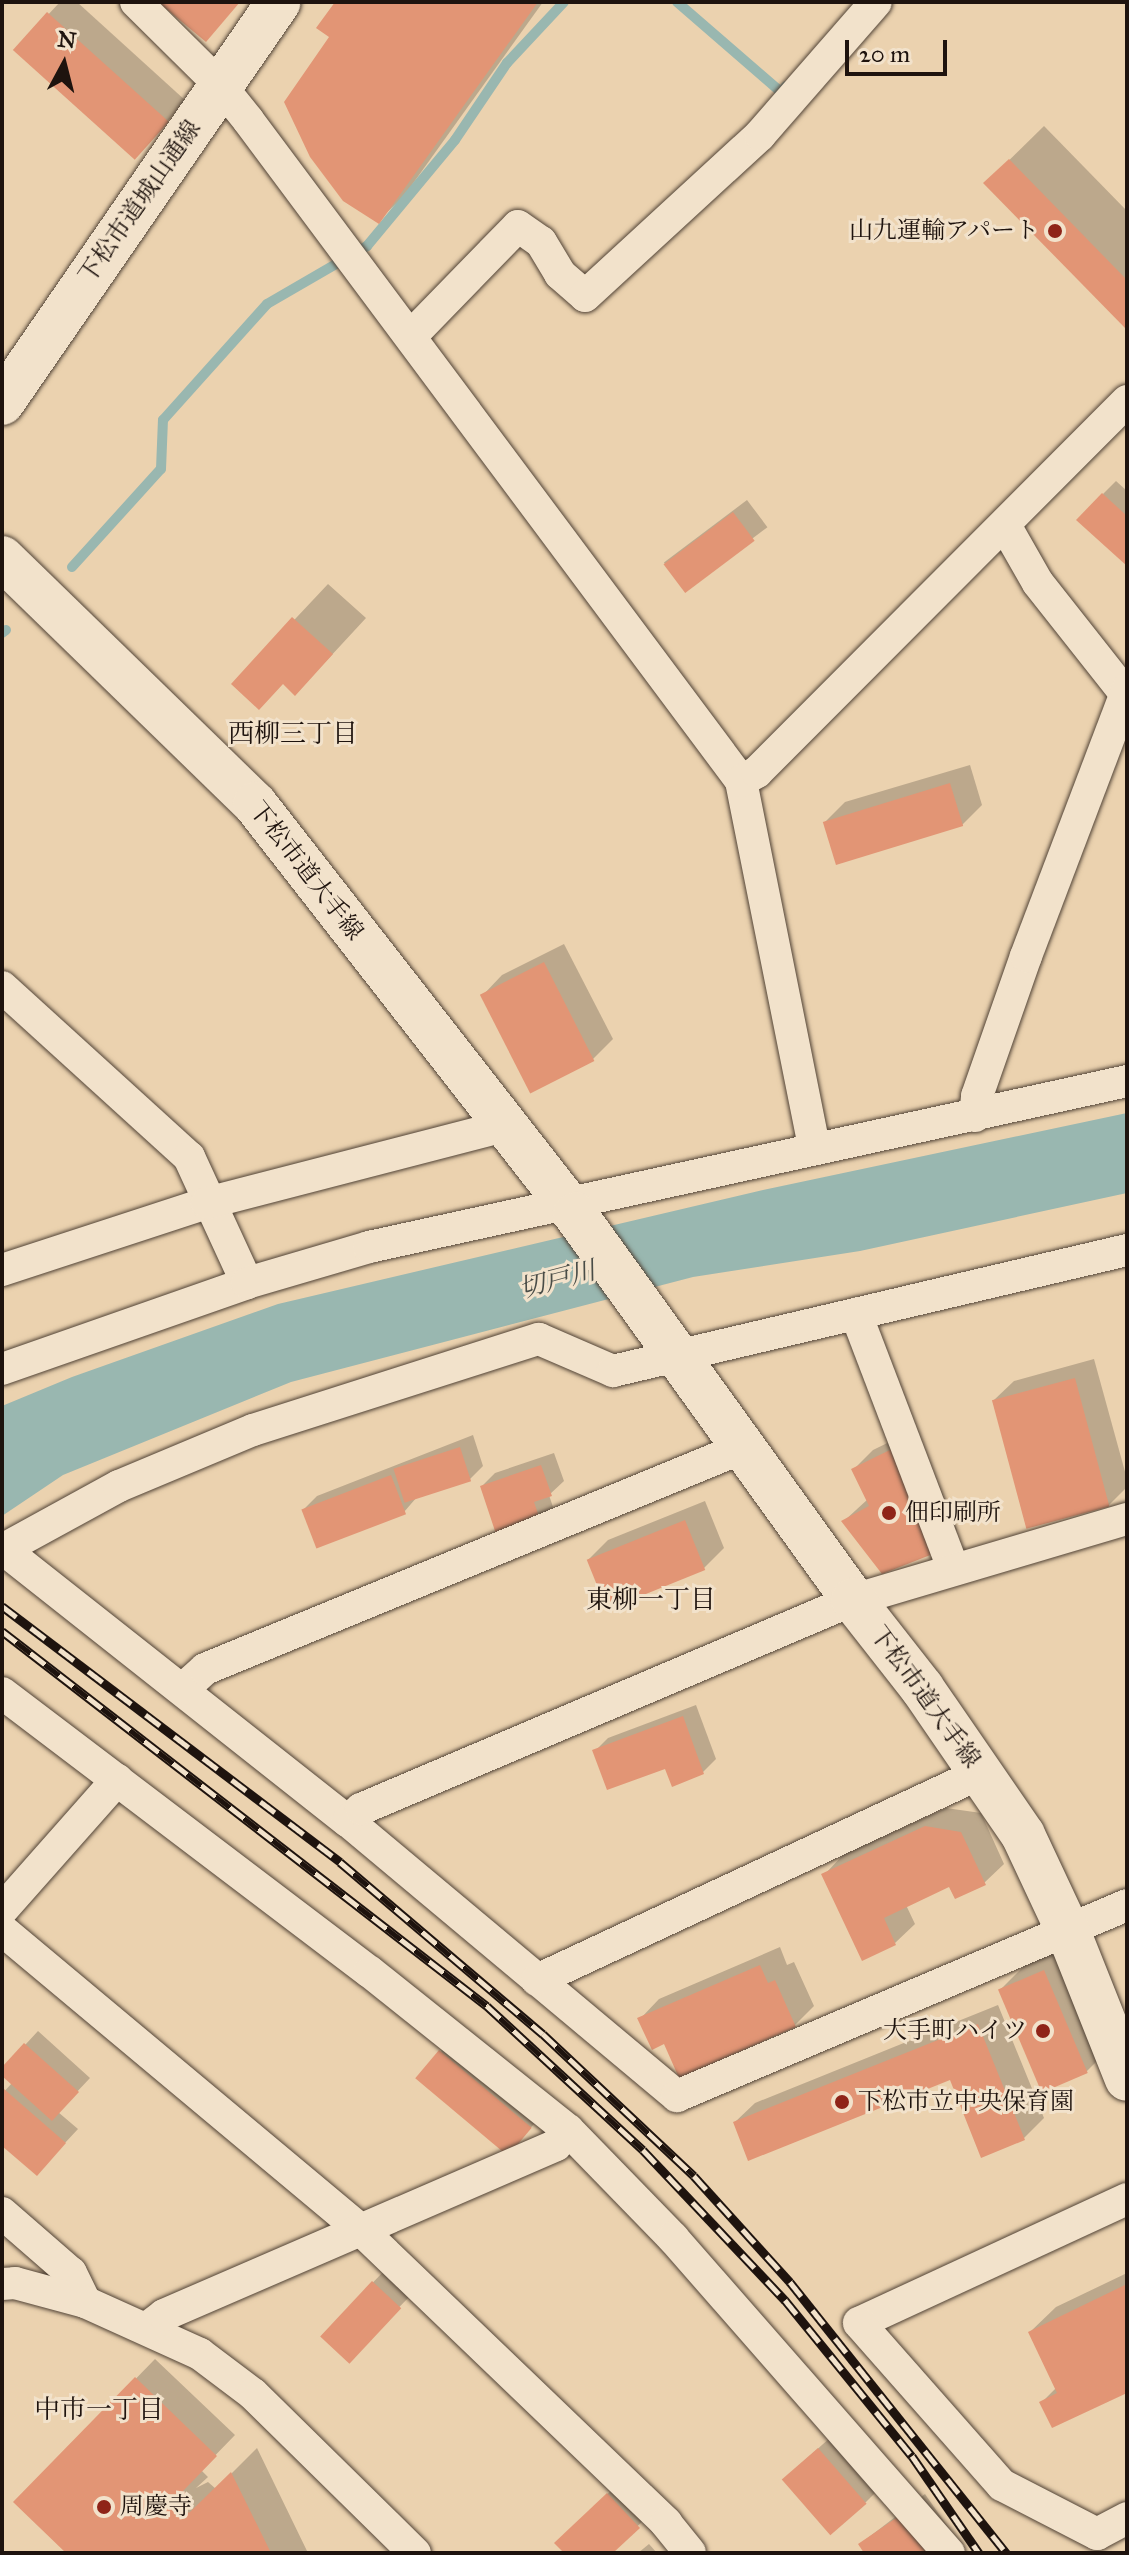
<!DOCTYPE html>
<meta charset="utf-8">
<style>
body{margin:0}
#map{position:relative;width:1129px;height:2555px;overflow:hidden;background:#ebd2af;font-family:"IM FELL Great Primer","Noto Serif JP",serif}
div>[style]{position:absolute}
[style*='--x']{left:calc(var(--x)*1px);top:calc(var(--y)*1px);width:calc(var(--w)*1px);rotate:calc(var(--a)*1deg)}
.water>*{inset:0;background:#99b7b0}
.shadow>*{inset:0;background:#0003;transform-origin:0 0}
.stream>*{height:10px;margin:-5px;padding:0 5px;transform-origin:5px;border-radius:5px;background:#99b7b0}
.building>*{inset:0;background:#e29575;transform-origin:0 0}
.roads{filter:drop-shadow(0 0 2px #514336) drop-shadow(0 0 2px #514336)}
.street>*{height:32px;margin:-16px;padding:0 16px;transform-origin:16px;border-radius:16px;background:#f2e2cb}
.secondary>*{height:44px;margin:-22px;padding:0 22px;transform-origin:22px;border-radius:22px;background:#f2e2cb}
.rail>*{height:9px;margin-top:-4.5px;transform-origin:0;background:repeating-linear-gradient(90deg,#f2e2cb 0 18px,#1e130e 0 36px);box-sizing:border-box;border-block:2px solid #1e130e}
.dots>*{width:22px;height:22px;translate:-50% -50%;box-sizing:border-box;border:4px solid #f2e2cb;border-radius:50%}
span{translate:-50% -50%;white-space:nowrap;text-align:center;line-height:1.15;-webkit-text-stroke:6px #f2e2cb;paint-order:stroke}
.street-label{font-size:24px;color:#1e130e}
.poi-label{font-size:24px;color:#1e130e}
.right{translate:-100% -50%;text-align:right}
.left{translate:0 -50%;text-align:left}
.neighbourhood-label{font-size:26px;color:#1e130e}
.water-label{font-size:26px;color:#494c47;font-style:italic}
.frame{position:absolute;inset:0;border:4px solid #1e130e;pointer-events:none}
.north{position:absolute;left:24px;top:24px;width:80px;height:80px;-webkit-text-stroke:6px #f2e2cb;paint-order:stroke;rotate:7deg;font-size:22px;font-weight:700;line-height:32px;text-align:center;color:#1e130e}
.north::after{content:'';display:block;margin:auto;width:28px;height:36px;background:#1e130e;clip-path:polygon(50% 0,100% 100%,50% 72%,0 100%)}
.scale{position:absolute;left:845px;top:40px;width:102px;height:36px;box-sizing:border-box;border:4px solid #1e130e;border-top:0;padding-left:10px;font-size:24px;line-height:28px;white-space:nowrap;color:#1e130e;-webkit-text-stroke:6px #f2e2cb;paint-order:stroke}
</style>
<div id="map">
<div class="water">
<i style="clip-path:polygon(1127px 1113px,1127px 1193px,860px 1251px,693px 1277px,291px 1382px,63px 1475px,2px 1516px,2px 1406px,72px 1377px,278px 1304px,763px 1190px)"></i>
</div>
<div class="shadow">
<i style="clip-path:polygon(60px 2px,77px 2px,186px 101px,153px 137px,16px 49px)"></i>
<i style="clip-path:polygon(337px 2px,543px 2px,404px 196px,378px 221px,332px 37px)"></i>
<i style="clip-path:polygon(1044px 126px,1127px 211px,1127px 327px,986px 183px)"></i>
<i style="clip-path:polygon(1116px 481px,1127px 491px,1127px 564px,1103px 494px)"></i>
<i style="left:747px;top:500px;width:34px;height:104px;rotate:53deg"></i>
<i style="clip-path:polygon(328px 584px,366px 618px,329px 658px,295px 693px,284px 683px,234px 684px)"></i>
<i style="clip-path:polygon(970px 765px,982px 805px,962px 825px,825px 822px,845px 802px)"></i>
<i style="clip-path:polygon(564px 944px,613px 1039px,593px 1059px,532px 1090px,483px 995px,502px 975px)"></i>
<i style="clip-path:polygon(1094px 1359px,1127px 1479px,1127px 1487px,1109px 1505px,994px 1400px,1014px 1381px)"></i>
<i style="clip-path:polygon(916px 1429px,957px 1530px,937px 1550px,844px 1521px,868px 1499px,853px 1470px,873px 1450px)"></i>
<i style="clip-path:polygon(473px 1435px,483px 1466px,470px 1479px,417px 1497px,404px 1512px,304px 1509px,317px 1496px)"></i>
<i style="clip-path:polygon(554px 1453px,564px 1481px,549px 1495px,553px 1507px,540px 1521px,482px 1486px,495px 1473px)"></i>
<i style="clip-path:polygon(705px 1501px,724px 1548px,704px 1568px,588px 1560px,608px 1540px)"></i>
<i style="clip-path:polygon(696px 1705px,716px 1759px,703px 1772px,595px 1751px,608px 1738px)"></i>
<i style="clip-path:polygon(946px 1808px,981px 1813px,1004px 1864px,984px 1883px,950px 1885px,906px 1905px,915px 1924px,895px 1943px,824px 1875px,843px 1855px)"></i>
<i style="clip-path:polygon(1078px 1937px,1121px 2037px,1086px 2072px,1000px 1990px,1035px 1955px)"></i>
<i style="clip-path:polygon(780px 1947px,787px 1965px,794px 1962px,814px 2006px,795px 2025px,665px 2042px,640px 2019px,659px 1999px)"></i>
<i style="clip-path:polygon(998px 2005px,1044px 2118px,1024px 2138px,951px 2077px,735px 2122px,755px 2103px)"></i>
<i style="clip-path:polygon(38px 2031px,90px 2078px,58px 2112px,78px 2129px,36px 2174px,2px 2143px,2px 2094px,12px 2083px,2px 2070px)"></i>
<i style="clip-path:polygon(454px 2038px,543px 2114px,507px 2154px,441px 2051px)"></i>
<i style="left:386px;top:2269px;width:36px;height:92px;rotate:44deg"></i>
<i style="clip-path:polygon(1127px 2273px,1127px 2391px,1042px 2402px,1057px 2387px,1030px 2332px,1056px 2307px)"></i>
<i style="clip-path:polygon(155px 2359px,235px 2435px,201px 2470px,208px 2477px,196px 2488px,208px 2482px,216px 2489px,257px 2448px,308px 2553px,69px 2553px,16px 2502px)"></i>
<i style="clip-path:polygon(832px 2436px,878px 2490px,865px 2503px,784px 2479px)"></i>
<i style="clip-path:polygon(621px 2481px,651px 2513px,610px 2553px,567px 2553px,557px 2543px)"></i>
<i style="clip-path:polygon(925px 2494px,966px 2553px,867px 2553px,860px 2544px)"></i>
<i style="clip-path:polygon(649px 2544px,657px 2553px,638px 2553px)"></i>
</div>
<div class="stream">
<i style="--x:677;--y:2;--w:138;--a:40.9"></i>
<i style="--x:781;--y:92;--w:8;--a:-50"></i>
<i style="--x:72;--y:567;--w:132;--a:-47.8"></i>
<i style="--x:161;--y:469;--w:49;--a:-87.7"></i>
<i style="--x:163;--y:420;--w:156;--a:-48.1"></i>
<i style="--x:267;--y:304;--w:116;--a:-30.1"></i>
<i style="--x:367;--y:246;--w:138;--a:-50.3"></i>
<i style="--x:455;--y:140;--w:93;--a:-56"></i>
<i style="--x:507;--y:63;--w:83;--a:-46.9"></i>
<i style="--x:2;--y:633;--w:5;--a:-37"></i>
</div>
<div class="building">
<i style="clip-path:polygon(158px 2px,240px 2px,206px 42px)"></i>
<i style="clip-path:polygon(335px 2px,538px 2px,379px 224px,343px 201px,310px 157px,284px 102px,329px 37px,316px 28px)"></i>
<i style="left:47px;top:12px;width:164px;height:51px;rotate:42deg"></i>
<i style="clip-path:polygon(1009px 159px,1127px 280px,1127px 330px,983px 183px)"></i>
<i style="clip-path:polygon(1102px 493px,1127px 516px,1127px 566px,1076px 520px)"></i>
<i style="left:733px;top:512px;width:36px;height:87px;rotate:53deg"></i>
<i style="clip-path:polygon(292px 617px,333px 654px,295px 696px,283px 684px,259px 710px,231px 684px)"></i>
<i style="left:950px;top:783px;width:45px;height:133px;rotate:73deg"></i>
<i style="left:544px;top:962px;width:111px;height:72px;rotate:63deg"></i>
<i style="left:1075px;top:1378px;width:133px;height:86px;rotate:75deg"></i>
<i style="left:460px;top:1447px;width:36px;height:70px;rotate:72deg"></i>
<i style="clip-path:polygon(896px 1447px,938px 1552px,882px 1574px,841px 1521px,869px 1506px,851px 1469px)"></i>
<i style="clip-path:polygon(541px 1465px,552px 1496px,534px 1502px,541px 1522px,497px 1537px,480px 1486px)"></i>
<i style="left:391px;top:1475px;width:42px;height:96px;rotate:69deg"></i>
<i style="left:685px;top:1520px;width:54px;height:106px;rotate:68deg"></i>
<i style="clip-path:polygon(683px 1716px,704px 1774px,672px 1787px,665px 1769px,607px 1790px,592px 1750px)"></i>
<i style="clip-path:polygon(925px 1826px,961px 1832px,986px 1885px,955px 1899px,949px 1887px,884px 1918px,896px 1945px,862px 1961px,821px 1874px)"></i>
<i style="clip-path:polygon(760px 1965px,768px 1983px,775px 1980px,796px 2027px,679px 2078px,664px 2044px,652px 2050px,637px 2018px)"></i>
<i style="left:1044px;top:1970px;width:112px;height:50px;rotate:67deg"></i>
<i style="clip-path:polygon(978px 2024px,1025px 2140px,981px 2158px,950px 2080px,748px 2161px,733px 2122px)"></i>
<i style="clip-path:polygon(24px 2043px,79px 2092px,52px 2121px,2px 2076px,2px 2067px)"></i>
<i style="left:439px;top:2050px;width:121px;height:37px;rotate:40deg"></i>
<i style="clip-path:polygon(4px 2089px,66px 2143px,37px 2176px,2px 2146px)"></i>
<i style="left:372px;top:2281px;width:40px;height:76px;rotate:43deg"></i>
<i style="clip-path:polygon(1127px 2284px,1127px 2393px,1052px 2428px,1039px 2402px,1057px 2393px,1028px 2332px)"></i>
<i style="clip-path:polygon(135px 2377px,217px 2456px,183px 2491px,190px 2497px,182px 2505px,189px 2513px,231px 2472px,271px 2553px,66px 2553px,13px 2502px)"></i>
<i style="left:818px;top:2448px;width:74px;height:48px;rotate:49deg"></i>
<i style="clip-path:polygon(607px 2493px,640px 2528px,613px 2553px,564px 2553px,554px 2543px)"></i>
<i style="clip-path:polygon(905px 2512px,933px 2553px,864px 2553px,858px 2544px)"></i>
</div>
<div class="roads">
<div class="street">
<i style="--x:136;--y:2;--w:118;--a:44.7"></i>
<i style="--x:220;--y:85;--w:45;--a:51.3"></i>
<i style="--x:248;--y:120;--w:825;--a:53.28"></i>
<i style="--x:741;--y:781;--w:373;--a:78.7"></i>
<i style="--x:411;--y:336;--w:153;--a:-45.8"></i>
<i style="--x:518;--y:226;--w:28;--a:35"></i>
<i style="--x:541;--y:242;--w:37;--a:59"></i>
<i style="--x:560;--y:274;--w:33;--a:41"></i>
<i style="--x:585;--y:296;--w:238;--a:-42.6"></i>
<i style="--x:760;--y:135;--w:176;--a:-48.9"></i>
<i style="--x:1006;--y:527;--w:64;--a:60.3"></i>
<i style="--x:1038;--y:583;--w:139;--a:51.7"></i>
<i style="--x:741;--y:781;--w:18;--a:-29"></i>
<i style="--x:757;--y:772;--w:524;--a:-45.08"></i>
<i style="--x:2;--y:987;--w:253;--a:42.3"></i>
<i style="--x:189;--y:1157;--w:139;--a:65.3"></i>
<i style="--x:975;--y:1116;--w:20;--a:-84"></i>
<i style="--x:977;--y:1096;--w:148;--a:-70.7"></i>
<i style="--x:1026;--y:956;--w:285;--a:-69.2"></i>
<i style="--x:2;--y:1270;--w:216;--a:-18.1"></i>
<i style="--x:207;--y:1203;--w:307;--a:-14.5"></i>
<i style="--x:856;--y:1314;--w:272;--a:69.1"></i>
<i style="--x:2;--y:1369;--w:260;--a:-19.3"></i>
<i style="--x:247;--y:1283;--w:127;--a:-16.4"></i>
<i style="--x:369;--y:1247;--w:776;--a:-12.35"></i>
<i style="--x:3;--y:1549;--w:439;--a:38.3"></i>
<i style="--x:348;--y:1821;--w:429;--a:39.9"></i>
<i style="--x:677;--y:2096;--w:489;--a:-23"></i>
<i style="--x:2;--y:1550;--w:133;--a:-28.7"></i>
<i style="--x:119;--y:1486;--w:145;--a:-22.7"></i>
<i style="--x:253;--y:1430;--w:300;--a:-17.7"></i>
<i style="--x:539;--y:1339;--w:81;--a:23.4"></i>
<i style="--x:613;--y:1371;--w:528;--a:-13.25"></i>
<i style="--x:183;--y:1689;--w:30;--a:-42"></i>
<i style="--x:205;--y:1669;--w:581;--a:-22.37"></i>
<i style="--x:2;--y:1693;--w:462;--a:37.2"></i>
<i style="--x:370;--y:1972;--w:253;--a:38.6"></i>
<i style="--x:568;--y:2130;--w:151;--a:45.8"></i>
<i style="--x:673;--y:2238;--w:419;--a:48.8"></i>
<i style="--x:348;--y:1821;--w:18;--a:-43"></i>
<i style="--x:361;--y:1809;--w:535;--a:-23.02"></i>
<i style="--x:853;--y:1600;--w:286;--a:-16.5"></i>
<i style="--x:2;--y:1910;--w:174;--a:-48.5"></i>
<i style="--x:2;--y:1930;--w:469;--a:39.9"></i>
<i style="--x:362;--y:2231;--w:422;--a:43.8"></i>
<i style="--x:666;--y:2523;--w:38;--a:51"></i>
<i style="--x:537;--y:1980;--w:489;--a:-25"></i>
<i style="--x:1127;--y:2199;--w:295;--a:155.2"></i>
<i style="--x:859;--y:2323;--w:216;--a:48.6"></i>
<i style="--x:1002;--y:2485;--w:107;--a:27.3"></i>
<i style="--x:1097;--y:2534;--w:34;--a:-28"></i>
<i style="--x:2;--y:2213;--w:91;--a:41"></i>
<i style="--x:71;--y:2273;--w:32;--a:64"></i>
<i style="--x:2;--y:2284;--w:13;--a:-4"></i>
<i style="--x:15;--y:2283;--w:73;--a:15.2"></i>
<i style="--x:85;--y:2302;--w:126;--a:24.3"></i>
<i style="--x:200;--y:2354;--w:66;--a:37"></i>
<i style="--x:253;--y:2394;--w:227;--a:44.5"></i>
<i style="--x:147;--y:2328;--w:21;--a:-37"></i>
<i style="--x:164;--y:2315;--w:427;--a:-23.4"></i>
<i style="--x:556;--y:2145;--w:19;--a:-51"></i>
</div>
<div class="secondary">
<i style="--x:2;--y:403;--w:487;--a:-55.4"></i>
<i style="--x:2;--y:558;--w:353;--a:44.2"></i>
<i style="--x:255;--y:804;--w:520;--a:52.03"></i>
<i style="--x:575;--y:1214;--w:476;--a:54.2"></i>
<i style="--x:853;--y:1600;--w:112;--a:51.9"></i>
<i style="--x:922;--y:1688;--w:178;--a:55.5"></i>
<i style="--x:1023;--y:1835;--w:106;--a:64.9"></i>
<i style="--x:1068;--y:1931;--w:159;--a:68.3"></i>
</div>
</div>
<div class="rail">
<i style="--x:2;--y:1606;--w:424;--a:37.1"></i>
<i style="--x:340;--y:1862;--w:266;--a:40.3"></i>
<i style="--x:543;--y:2034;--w:207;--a:43.2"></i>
<i style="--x:694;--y:2176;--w:143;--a:47.8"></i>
<i style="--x:790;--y:2282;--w:347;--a:51.4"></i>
<i style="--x:2;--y:1631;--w:613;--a:37.71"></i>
<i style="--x:487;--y:2006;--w:212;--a:42.7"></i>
<i style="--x:643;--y:2150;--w:207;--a:46.6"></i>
<i style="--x:785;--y:2300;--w:201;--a:50.9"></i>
<i style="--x:912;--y:2456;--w:118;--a:55.4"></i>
</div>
<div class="dots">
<i style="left:1055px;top:231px;background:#8f2418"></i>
<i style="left:889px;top:1513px;background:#8f2418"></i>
<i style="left:1043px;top:2031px;background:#8f2418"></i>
<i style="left:842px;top:2102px;background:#8f2418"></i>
<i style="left:104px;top:2507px;background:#8f2418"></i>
</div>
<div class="street-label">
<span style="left:140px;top:202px;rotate:-55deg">下松市道城山通線</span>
<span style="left:306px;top:871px;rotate:52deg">下松市道大手線</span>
<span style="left:925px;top:1697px;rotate:54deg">下松市道大手線</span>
</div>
<div class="poi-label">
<span class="right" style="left:1039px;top:231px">山九運輸アパート</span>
<span class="left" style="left:905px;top:1513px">佃印刷所</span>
<span class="right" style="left:1027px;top:2031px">大手町ハイツ</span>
<span class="left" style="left:858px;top:2102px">下松市立中央保育園</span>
<span class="left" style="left:120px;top:2507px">周慶寺</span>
</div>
<div class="neighbourhood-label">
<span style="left:293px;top:734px">西柳三丁目</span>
<span style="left:651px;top:1600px">東柳一丁目</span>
<span style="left:99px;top:2410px">中市一丁目</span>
</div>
<div class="water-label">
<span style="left:557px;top:1280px;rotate:-15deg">切戸川</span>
</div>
<div class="frame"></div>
<div class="north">N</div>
<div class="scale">20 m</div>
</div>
